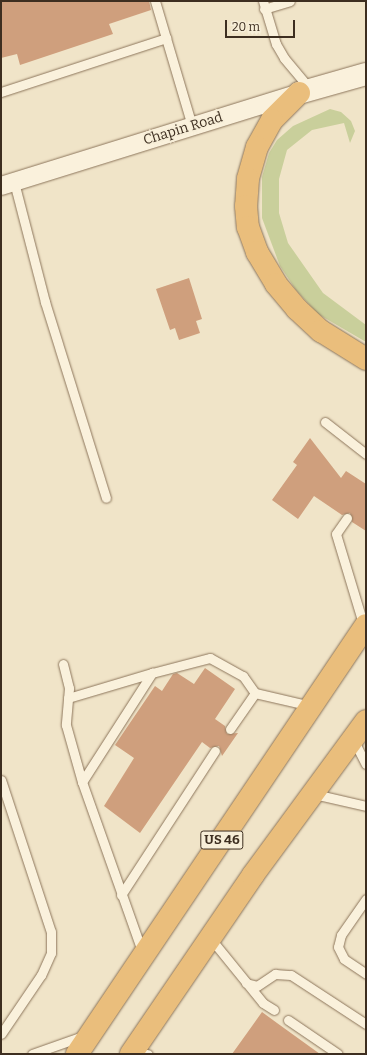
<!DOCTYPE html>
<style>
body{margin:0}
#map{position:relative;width:367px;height:1055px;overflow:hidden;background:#f0e4c8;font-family:Bitter,serif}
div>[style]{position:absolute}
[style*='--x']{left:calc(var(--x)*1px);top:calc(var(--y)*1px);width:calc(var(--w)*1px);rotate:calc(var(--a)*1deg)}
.green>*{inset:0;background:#c9cf9b}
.building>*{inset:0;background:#cf9f7d}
.roads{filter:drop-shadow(0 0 1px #8d765c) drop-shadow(0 0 1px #8d765c)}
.service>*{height:9px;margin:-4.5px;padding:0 4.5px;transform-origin:4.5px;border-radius:4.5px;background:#faf1dc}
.minor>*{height:18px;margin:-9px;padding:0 9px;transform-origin:9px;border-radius:9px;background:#faf1dc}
.secondary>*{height:22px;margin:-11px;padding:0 11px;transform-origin:11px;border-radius:11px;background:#faf1dc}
.trunk>*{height:22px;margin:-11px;padding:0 11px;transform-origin:11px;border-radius:11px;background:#eabe7c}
span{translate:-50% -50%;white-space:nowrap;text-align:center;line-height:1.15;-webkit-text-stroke:3px #f7eed8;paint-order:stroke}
.shield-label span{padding:1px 3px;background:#f7eed8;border:1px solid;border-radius:3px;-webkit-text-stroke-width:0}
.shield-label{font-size:13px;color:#3d2e20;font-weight:700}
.street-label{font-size:14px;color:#3d2e20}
.frame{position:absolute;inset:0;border:2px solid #3d2e20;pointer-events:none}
.scale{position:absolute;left:225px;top:20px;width:70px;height:18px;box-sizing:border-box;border:2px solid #3d2e20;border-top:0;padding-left:5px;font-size:12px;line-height:14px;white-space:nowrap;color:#3d2e20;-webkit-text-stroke:3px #f7eed8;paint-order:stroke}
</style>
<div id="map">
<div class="green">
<i style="clip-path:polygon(330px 109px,341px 112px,351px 121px,355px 131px,350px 143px,344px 123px,312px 130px,287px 150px,279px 179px,279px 213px,288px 243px,323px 293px,366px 325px,366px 342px,318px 314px,296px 290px,280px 266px,262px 218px,262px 177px,269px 153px,277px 140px,293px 126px)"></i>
</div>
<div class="building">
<i style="clip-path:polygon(1px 1px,149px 1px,151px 10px,109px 24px,113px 34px,20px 65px,17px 54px,1px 58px)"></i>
<i style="clip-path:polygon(189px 278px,202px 319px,196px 321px,200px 333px,179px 340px,175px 328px,170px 330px,156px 289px)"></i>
<i style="clip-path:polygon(310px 438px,341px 478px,346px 471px,366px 484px,366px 531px,352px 522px,350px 513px,342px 515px,314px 496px,298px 519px,272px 500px,297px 465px,293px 462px)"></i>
<i style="clip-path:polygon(205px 668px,235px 689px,215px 719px,225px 726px,227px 734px,238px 733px,222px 756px,219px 746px,210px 748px,202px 742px,140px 833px,104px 806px,134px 758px,115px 745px,155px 686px,162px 691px,173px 674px,177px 673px,194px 684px)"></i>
<i style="clip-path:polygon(262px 1012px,277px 1023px,320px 1054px,232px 1054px)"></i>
</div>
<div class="roads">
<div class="service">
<i style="--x:155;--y:1;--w:130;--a:73.5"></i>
<i style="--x:263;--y:1;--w:45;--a:73.2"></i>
<i style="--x:276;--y:44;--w:16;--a:60"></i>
<i style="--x:284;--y:58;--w:40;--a:50"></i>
<i style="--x:264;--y:9;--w:27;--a:-17"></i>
<i style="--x:1;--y:92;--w:174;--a:-18.1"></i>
<i style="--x:14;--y:182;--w:124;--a:75.5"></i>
<i style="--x:45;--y:302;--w:205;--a:72.7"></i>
<i style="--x:325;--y:422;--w:52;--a:38"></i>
<i style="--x:347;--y:518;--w:19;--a:125"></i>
<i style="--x:336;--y:534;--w:97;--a:73.2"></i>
<i style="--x:63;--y:664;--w:25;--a:76"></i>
<i style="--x:69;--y:688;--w:37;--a:95"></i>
<i style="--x:66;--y:725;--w:59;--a:74.3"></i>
<i style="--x:68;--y:698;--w:88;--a:-16.6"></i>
<i style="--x:230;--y:729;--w:44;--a:-55.2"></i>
<i style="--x:353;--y:739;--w:28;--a:63"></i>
<i style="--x:1;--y:780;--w:160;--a:71.8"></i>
<i style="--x:51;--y:932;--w:21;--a:90"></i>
<i style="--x:51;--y:953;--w:24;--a:114"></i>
<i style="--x:41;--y:975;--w:71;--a:124.1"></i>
<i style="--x:314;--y:794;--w:53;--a:13"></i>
<i style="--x:121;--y:895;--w:172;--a:-56.9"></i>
<i style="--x:366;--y:899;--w:44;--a:124.8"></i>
<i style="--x:341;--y:935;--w:12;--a:104"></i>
<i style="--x:338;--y:947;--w:13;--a:63"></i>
<i style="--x:344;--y:959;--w:27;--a:34"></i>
<i style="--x:211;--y:939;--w:82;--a:50.9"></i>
<i style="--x:263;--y:1003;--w:13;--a:32"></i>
<i style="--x:143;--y:954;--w:182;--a:-109.5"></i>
<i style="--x:82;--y:782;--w:130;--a:-57.3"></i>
<i style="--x:152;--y:673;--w:60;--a:-14.5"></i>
<i style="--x:210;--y:658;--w:38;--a:29"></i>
<i style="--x:243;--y:676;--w:21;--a:55"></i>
<i style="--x:255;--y:693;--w:57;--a:13.1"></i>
<i style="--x:246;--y:983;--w:11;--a:15"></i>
<i style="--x:257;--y:986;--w:22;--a:-34"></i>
<i style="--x:275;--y:974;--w:16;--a:4"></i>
<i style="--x:291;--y:975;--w:90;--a:33.2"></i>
<i style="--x:288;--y:1020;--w:60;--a:34.2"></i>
<i style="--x:133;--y:1052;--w:15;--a:8"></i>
<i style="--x:32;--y:1054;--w:57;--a:-19.4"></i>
</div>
<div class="minor">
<i style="--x:1;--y:186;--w:312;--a:-17.3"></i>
</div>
<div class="secondary">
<i style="--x:299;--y:93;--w:70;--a:-15.8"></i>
</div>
<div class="trunk">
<i style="--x:299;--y:93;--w:38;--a:135"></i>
<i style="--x:272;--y:120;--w:31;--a:119"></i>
<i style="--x:257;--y:147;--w:33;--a:106"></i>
<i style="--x:248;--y:179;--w:27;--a:94"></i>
<i style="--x:246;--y:206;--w:21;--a:85"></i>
<i style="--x:248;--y:227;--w:27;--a:70"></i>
<i style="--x:257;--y:252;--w:37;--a:59"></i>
<i style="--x:276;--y:284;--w:33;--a:50"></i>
<i style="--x:297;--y:309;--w:33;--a:43"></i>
<i style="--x:321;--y:331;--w:53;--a:31.9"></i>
<i style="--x:77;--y:1054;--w:517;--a:-56.03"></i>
<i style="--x:131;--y:1054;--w:217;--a:-55.7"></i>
<i style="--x:253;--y:875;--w:191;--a:-53.7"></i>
</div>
</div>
<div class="shield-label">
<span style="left:222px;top:840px">US 46</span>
</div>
<div class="street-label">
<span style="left:183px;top:129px;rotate:-17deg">Chapin Road</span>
</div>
<div class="frame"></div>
<div class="scale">20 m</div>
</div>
